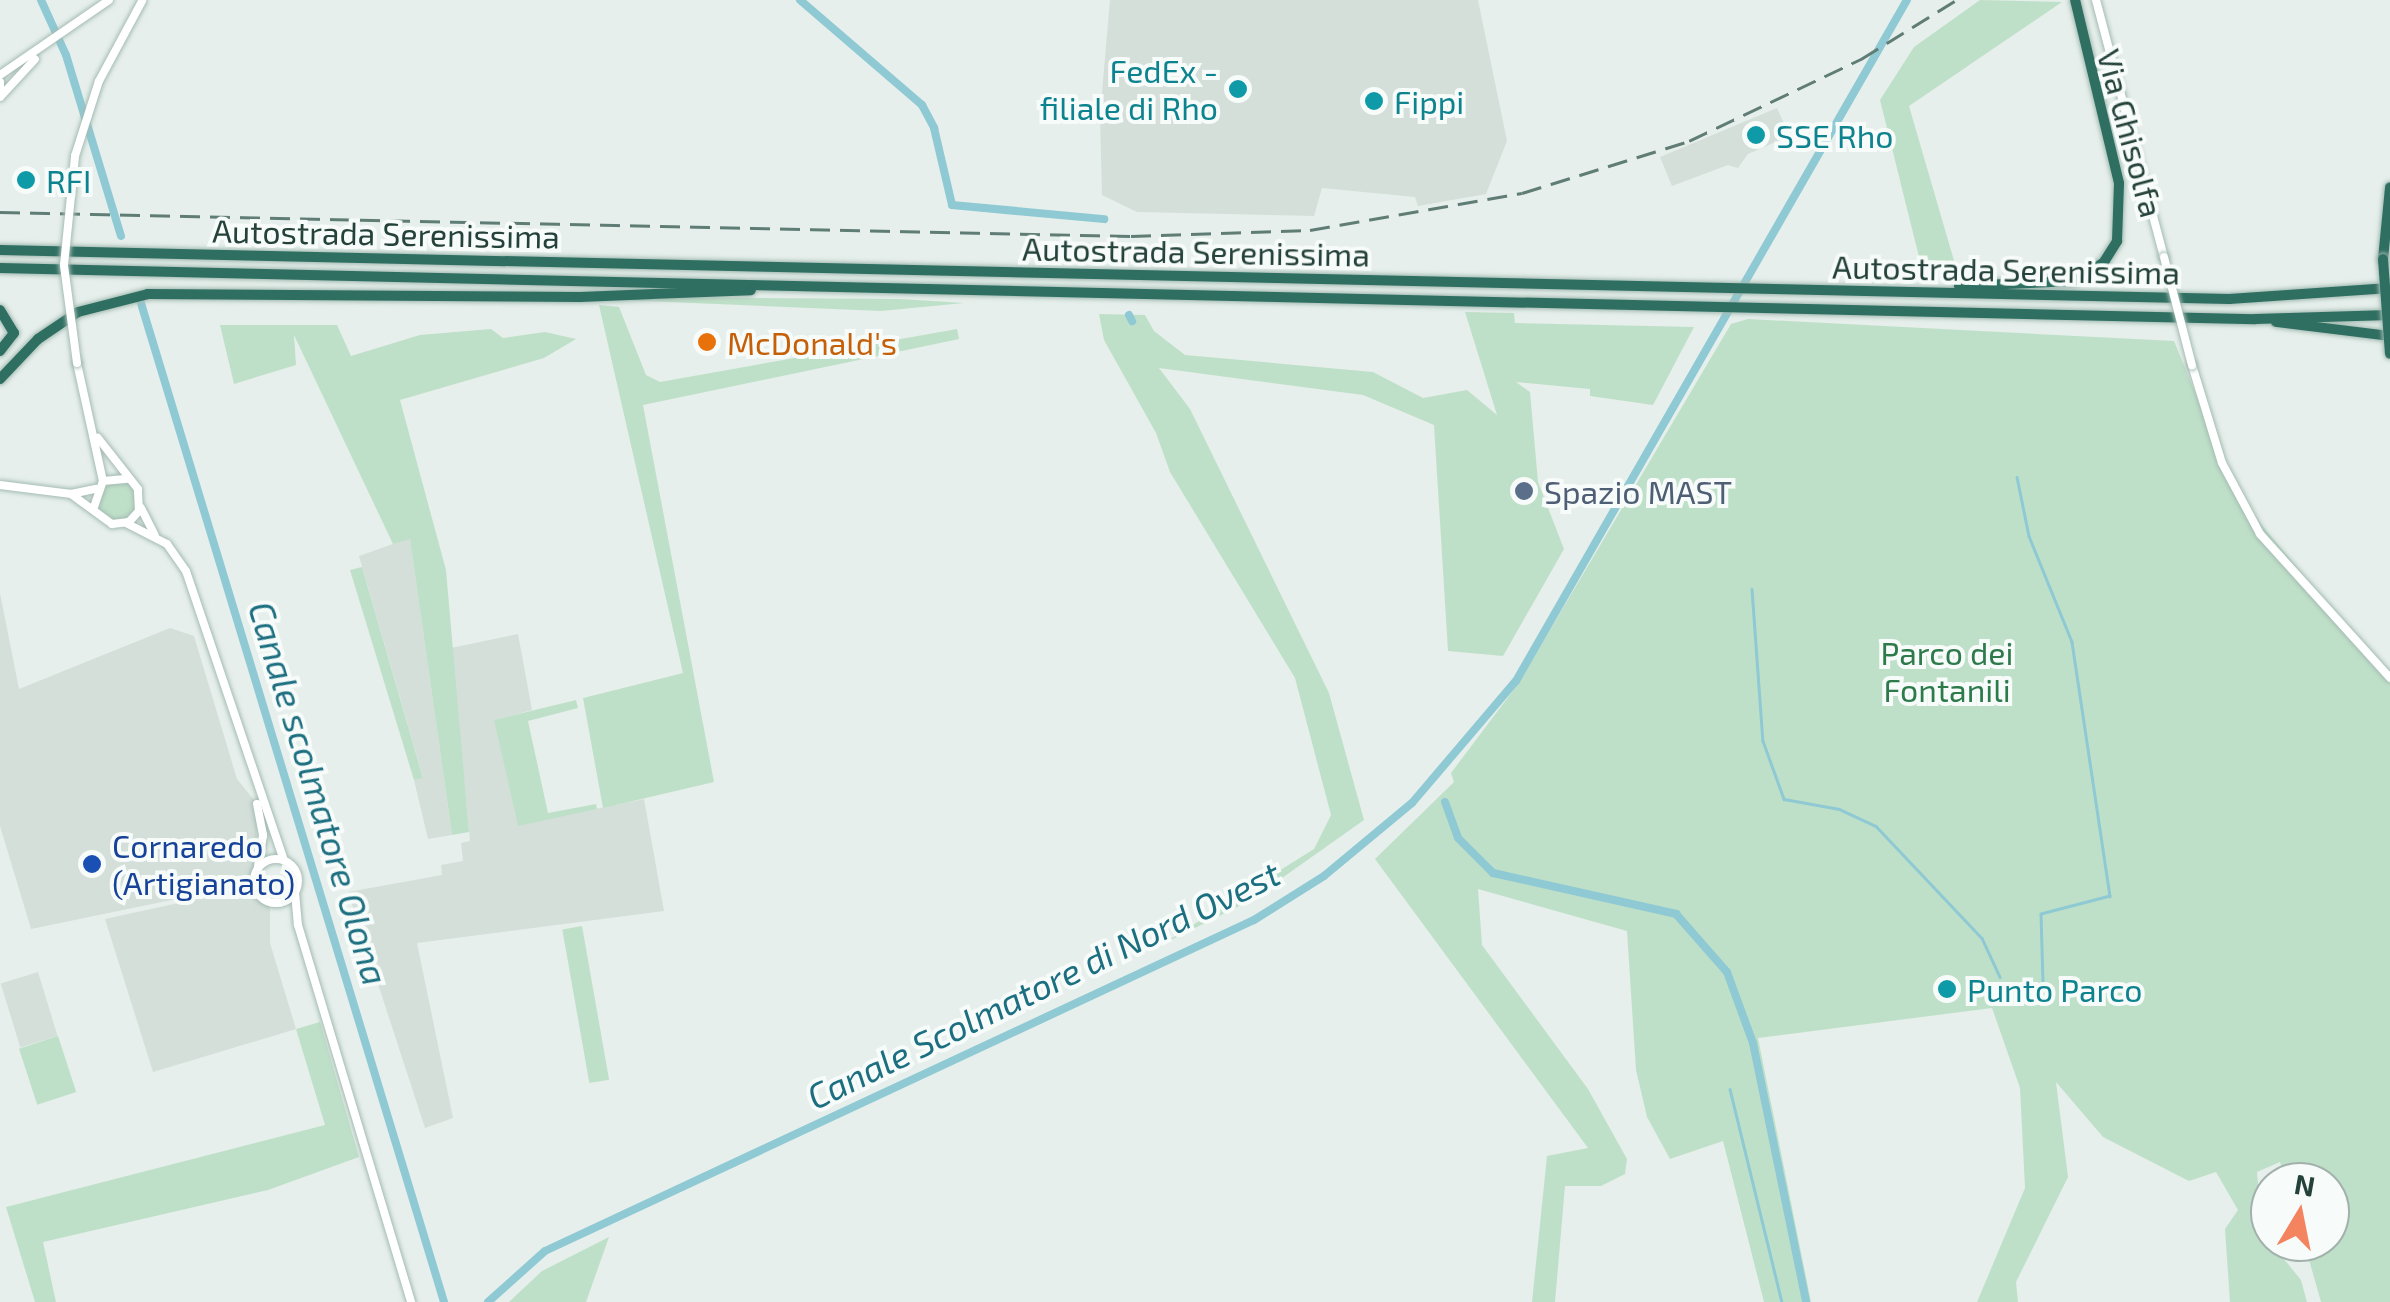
<!DOCTYPE html>
<style>
body{margin:0}
#map{position:relative;width:2390px;height:1302px;overflow:hidden;background:#e6efeb;font-family:"Exo 2",sans-serif}
div>[style]{position:absolute}
[style*='--x']{left:calc(var(--x)*1px);top:calc(var(--y)*1px);width:calc(var(--w)*1px);rotate:calc(var(--a)*1deg)}
.built>*{inset:0;background:#d4dfda;transform-origin:0 0}
.green>*{inset:0;background:#bfe0c8;transform-origin:0 0}
.round{border-radius:50%}
.stream>*{height:2.5px;margin:-1.25px;padding:0 1.25px;transform-origin:1.25px;border-radius:1.25px;background:#8ec9d4}
.canal>*{height:8px;margin:-4px;padding:0 4px;transform-origin:4px;border-radius:4px;background:#8ec9d4}
.roads{filter:drop-shadow(0 0 2px #a4bbb3) drop-shadow(0 0 2px #a4bbb3)}
.secondary>*{height:8px;margin:-4px;padding:0 4px;transform-origin:4px;border-radius:4px;background:#fff}
.secondary>.ring{margin:-4px;padding:0;box-sizing:content-box;background:none;border:8px solid #fff;border-radius:50%}
.highway>*{height:10px;margin:-5px;padding:0 5px;transform-origin:5px;border-radius:5px;background:#2f6f62}
.rail>*{height:2.5px;margin-top:-1.25px;transform-origin:0;background:repeating-linear-gradient(90deg,#5f7d75 0 20px,transparent 0 30px)}
.bridges{filter:drop-shadow(0 0 2px #a4bbb3) drop-shadow(0 0 2px #a4bbb3)}
.secondary-bridge>*{height:8px;margin:-4px;padding:0 4px;transform-origin:4px;border-radius:4px;background:#fff}
.highway-bridge>*{height:10px;margin:-5px;padding:0 5px;transform-origin:5px;border-radius:5px;background:#2f6f62}
.dots>*{width:28px;height:28px;translate:-50% -50%;box-sizing:border-box;border:5px solid #f7fbf9;border-radius:50%}
span{translate:-50% -50%;white-space:nowrap;text-align:center;line-height:1.15;-webkit-text-stroke:8px #f7fbf9;paint-order:stroke}
.culture-label{font-size:32px;color:#0d838f}
.right{translate:-100% -50%;text-align:right}
.left{translate:0 -50%;text-align:left}
.street-label{font-size:32px;color:#24423a}
.food-label{font-size:32px;color:#c56008}
.service-label{font-size:32px;color:#4e5e75}
.park-label{font-size:32px;color:#2d7a4b}
.transit-label{font-size:32px;color:#164399}
.water-label{font-size:35px;color:#1c6f80;font-style:italic}
.north{position:absolute;left:2250px;top:1162px;width:100px;height:100px;box-sizing:border-box;background:#f7fbf9;border:2px solid #a3b1ad;border-radius:50%;rotate:10deg;font-size:28px;font-weight:700;line-height:40px;text-align:center;color:#24423a}
.north::after{content:'';display:block;margin:auto;width:35px;height:45px;background:#f4845f;clip-path:polygon(50% 0,100% 100%,50% 72%,0 100%)}
</style>
<div id="map">
<div class="built">
<i style="clip-path:polygon(1110px 0,1478px 0,1507px 141px,1486px 194px,1418px 206px,1415px 197px,1322px 188px,1314px 216px,1137px 212px,1102px 195px,1100px 115px)"></i>
<i style="clip-path:polygon(1777px 108px,1786px 128px,1782px 139px,1748px 154px,1738px 168px,1728px 165px,1672px 186px,1660px 157px)"></i>
<i style="clip-path:polygon(410px 538px,452px 835px,428px 839px,414px 780px,423px 777px,359px 556px)"></i>
<i style="clip-path:polygon(0 593px,19px 689px,170px 628px,194px 636px,237px 779px,258px 805px,254px 883px,31px 929px,0 826px)"></i>
<i style="clip-path:polygon(518px 634px,532px 710px,495px 720px,518px 825px,644px 799px,664px 911px,417px 943px,453px 1118px,425px 1128px,348px 892px,442px 875px,441px 865px,463px 861px,461px 843px,470px 841px,451px 648px)"></i>
<i style="clip-path:polygon(252px 887px,270px 907px,270px 943px,296px 1029px,153px 1072px,105px 919px)"></i>
<i style="left:38px;top:972px;width:67px;height:39px;rotate:73deg"></i>
</div>
<div class="green">
<i style="clip-path:polygon(1980px 0,2062px 2px,1909px 106px,1957px 271px,1930px 271px,1928px 258px,1919px 257px,1880px 100px,1914px 47px)"></i>
<i style="clip-path:polygon(652px 297px,900px 299px,964px 303px,881px 311px,622px 300px)"></i>
<i style="clip-path:polygon(599px 305px,619px 307px,646px 375px,660px 382px,957px 329px,959px 339px,643px 405px,714px 782px,603px 808px,583px 698px,683px 673px)"></i>
<i style="clip-path:polygon(1465px 312px,1514px 313px,1515px 323px,1694px 327px,1653px 405px,1590px 396px,1590px 389px,1516px 382px,1530px 392px,1538px 482px,1564px 549px,1503px 656px,1448px 651px,1434px 425px,1363px 395px,1159px 368px,1190px 409px,1329px 693px,1364px 820px,1251px 900px,1161px 945px,1314px 849px,1331px 815px,1295px 678px,1170px 472px,1156px 433px,1104px 340px,1099px 314px,1145px 315px,1154px 331px,1185px 355px,1373px 372px,1423px 398px,1467px 390px,1497px 415px)"></i>
<i style="clip-path:polygon(1748px 319px,2174px 341px,2237px 495px,2390px 680px,2390px 1302px,2321px 1302px,2304px 1242px,2330px 1242px,2330px 1182px,2286px 1182px,2280px 1162px,2257px 1172px,2259px 1196px,2270px 1242px,2301px 1280px,2307px 1302px,2230px 1302px,2225px 1229px,2238px 1210px,2216px 1172px,2189px 1181px,2103px 1137px,2056px 1082px,2068px 1177px,2016px 1282px,2018px 1302px,1977px 1302px,2025px 1188px,2020px 1088px,1992px 1008px,1758px 1038px,1811px 1302px,1764px 1302px,1723px 1141px,1670px 1159px,1647px 1117px,1636px 1070px,1627px 931px,1478px 889px,1482px 945px,1588px 1089px,1627px 1159px,1625px 1174px,1601px 1186px,1565px 1186px,1555px 1302px,1532px 1302px,1547px 1156px,1588px 1148px,1375px 859px,1454px 782px,1451px 773px,1518px 684px,1731px 324px)"></i>
<i style="clip-path:polygon(220px 325px,337px 325px,351px 356px,420px 335px,491px 329px,503px 338px,545px 332px,576px 339px,544px 358px,400px 400px,446px 570px,469px 832px,452px 835px,410px 539px,393px 544px,294px 335px,296px 365px,234px 384px)"></i>
<i class="round" style="left:97px;top:480px;width:40px;height:40px"></i>
<i style="clip-path:polygon(362px 567px,423px 778px,414px 780px,350px 570px)"></i>
<i style="clip-path:polygon(576px 700px,578px 708px,528px 721px,548px 813px,596px 804px,597px 809px,518px 826px,494px 720px)"></i>
<i style="left:582px;top:926px;width:156px;height:20px;rotate:80deg"></i>
<i style="clip-path:polygon(320px 1022px,359px 1157px,268px 1190px,43px 1242px,56px 1302px,35px 1302px,6px 1207px,325px 1125px,296px 1029px)"></i>
<i style="left:58px;top:1036px;width:59px;height:41px;rotate:72deg"></i>
<i style="clip-path:polygon(609px 1237px,586px 1302px,509px 1302px,542px 1271px)"></i>
</div>
<div class="stream">
<i style="--x:2017;--y:477;--w:60;--a:78.5"></i>
<i style="--x:2029;--y:536;--w:114;--a:67.9"></i>
<i style="--x:2072;--y:642;--w:257;--a:81.5"></i>
<i style="--x:2110;--y:896;--w:71;--a:165.4"></i>
<i style="--x:2041;--y:914;--w:68;--a:88.3"></i>
<i style="--x:1752;--y:589;--w:152;--a:85.9"></i>
<i style="--x:1763;--y:741;--w:62;--a:70.1"></i>
<i style="--x:1784;--y:799;--w:56;--a:10.3"></i>
<i style="--x:1839;--y:809;--w:41;--a:24.7"></i>
<i style="--x:1876;--y:826;--w:154;--a:46.6"></i>
<i style="--x:1982;--y:938;--w:43;--a:65.2"></i>
<i style="--x:1730;--y:1089;--w:219;--a:76.3"></i>
</div>
<div class="canal">
<i style="--x:41;--y:0;--w:60;--a:65.6"></i>
<i style="--x:66;--y:55;--w:189;--a:73.1"></i>
<i style="--x:800;--y:0;--w:161;--a:40.7"></i>
<i style="--x:922;--y:105;--w:26;--a:62"></i>
<i style="--x:934;--y:128;--w:79;--a:76.8"></i>
<i style="--x:952;--y:205;--w:153;--a:5.3"></i>
<i style="--x:140;--y:300;--w:1047;--a:73.12"></i>
<i style="--x:1129;--y:315;--w:7;--a:63"></i>
<i style="--x:1445;--y:802;--w:38;--a:70"></i>
<i style="--x:1458;--y:838;--w:49;--a:45"></i>
<i style="--x:1493;--y:873;--w:188;--a:12.6"></i>
<i style="--x:1676;--y:914;--w:77;--a:48.7"></i>
<i style="--x:1727;--y:972;--w:76;--a:69.9"></i>
<i style="--x:1753;--y:1043;--w:264;--a:78.4"></i>
<i style="--x:488;--y:1302;--w:76;--a:-41.8"></i>
<i style="--x:545;--y:1251;--w:782;--a:-25.03"></i>
<i style="--x:1254;--y:920;--w:83;--a:-32.2"></i>
<i style="--x:1324;--y:876;--w:114;--a:-39.7"></i>
<i style="--x:1412;--y:803;--w:160;--a:-49.6"></i>
<i style="--x:1516;--y:681;--w:785;--a:-60.14"></i>
</div>
<div class="roads">
<div class="secondary">
<i style="--x:2096;--y:0;--w:266;--a:75.2"></i>
<i style="--x:0;--y:75;--w:132;--a:-34.5"></i>
<i style="--x:0;--y:82;--w:15;--a:90"></i>
<i style="--x:1;--y:96;--w:50;--a:-47.4"></i>
<i style="--x:77;--y:363;--w:121;--a:77.6"></i>
<i style="--x:2192;--y:365;--w:102;--a:73"></i>
<i style="--x:2222;--y:463;--w:81;--a:61.8"></i>
<i style="--x:2260;--y:534;--w:194;--a:47.9"></i>
<i style="--x:0;--y:485;--w:72;--a:7.2"></i>
<i style="--x:71;--y:494;--w:25;--a:-12"></i>
<i style="--x:71;--y:494;--w:51;--a:36.2"></i>
<i style="--x:112;--y:524;--w:17;--a:-7"></i>
<i style="--x:129;--y:522;--w:15;--a:-48"></i>
<i style="--x:139;--y:511;--w:22;--a:-93"></i>
<i style="--x:138;--y:489;--w:65;--a:-128.1"></i>
<i style="--x:94;--y:507;--w:28;--a:-71"></i>
<i style="--x:103;--y:481;--w:25;--a:-5"></i>
<i style="--x:141;--y:508;--w:30;--a:63"></i>
<i style="--x:126;--y:523;--w:46;--a:27.1"></i>
<i style="--x:167;--y:544;--w:33;--a:55"></i>
<i style="--x:186;--y:571;--w:305;--a:71.3"></i>
<i style="--x:257;--y:804;--w:32;--a:79"></i>
<i style="--x:263;--y:835;--w:32;--a:99"></i>
<i class="ring" style="left:254px;top:859px;width:36px;height:36px"></i>
<i style="--x:295;--y:892;--w:33;--a:85"></i>
<i style="--x:298;--y:925;--w:394;--a:73.3"></i>
</div>
<div class="highway">
<i style="--x:0;--y:250;--w:2230;--a:1.26"></i>
<i style="--x:2229;--y:299;--w:161;--a:-3.9"></i>
<i style="--x:2383;--y:259;--w:72;--a:-84.4"></i>
<i style="--x:0;--y:268;--w:2256;--a:1.3"></i>
<i style="--x:2255;--y:319;--w:135;--a:-1.7"></i>
<i style="--x:1959;--y:286;--w:115;--a:-2.5"></i>
<i style="--x:2074;--y:281;--w:36;--a:-32"></i>
<i style="--x:2104;--y:262;--w:25;--a:-58"></i>
<i style="--x:2117;--y:241;--w:58;--a:-88"></i>
<i style="--x:2119;--y:183;--w:188;--a:-103.5"></i>
<i style="--x:0;--y:310;--w:27;--a:59"></i>
<i style="--x:14;--y:333;--w:23;--a:128"></i>
<i style="--x:2276;--y:322;--w:115;--a:7"></i>
<i style="--x:0;--y:379;--w:55;--a:-46.5"></i>
<i style="--x:38;--y:339;--w:48;--a:-34"></i>
<i style="--x:78;--y:312;--w:72;--a:-14.4"></i>
<i style="--x:148;--y:294;--w:432;--a:0.4"></i>
<i style="--x:580;--y:297;--w:171;--a:-2.3"></i>
</div>
</div>
<div class="rail">
<i style="--x:0;--y:212;--w:1131;--a:1.22"></i>
<i style="--x:1131;--y:236;--w:179;--a:-1.9"></i>
<i style="--x:1310;--y:230;--w:215;--a:-9.9"></i>
<i style="--x:1522;--y:193;--w:175;--a:-17.3"></i>
<i style="--x:1689;--y:141;--w:191;--a:-25.5"></i>
<i style="--x:1861;--y:59;--w:112;--a:-31.8"></i>
</div>
<div class="bridges">
<div class="secondary-bridge">
<i style="--x:2164;--y:257;--w:112;--a:75.5"></i>
<i style="--x:77;--y:363;--w:99;--a:-97.6"></i>
<i style="--x:64;--y:265;--w:110;--a:-84.2"></i>
<i style="--x:75;--y:156;--w:79;--a:-72.3"></i>
<i style="--x:99;--y:81;--w:91;--a:-61.7"></i>
</div>
<div class="highway-bridge">
<i style="--x:2383;--y:259;--w:95;--a:85.8"></i>
</div>
</div>
<div class="dots">
<i style="left:1238px;top:89px;background:#0f9aa8"></i>
<i style="left:1374px;top:101px;background:#0f9aa8"></i>
<i style="left:1756px;top:135px;background:#0f9aa8"></i>
<i style="left:26px;top:180px;background:#0f9aa8"></i>
<i style="left:707px;top:342px;background:#e8710a"></i>
<i style="left:1524px;top:491px;background:#5c6f8a"></i>
<i style="left:92px;top:864px;background:#1a4fb4"></i>
<i style="left:1947px;top:989px;background:#0f9aa8"></i>
</div>
<div class="culture-label">
<span class="right" style="left:1218px;top:89px">FedEx -<br>filiale di Rho</span>
<span class="left" style="left:1394px;top:101px">Fippi</span>
<span class="left" style="left:1776px;top:135px">SSE Rho</span>
<span class="left" style="left:46px;top:180px">RFI</span>
<span class="left" style="left:1967px;top:989px">Punto Parco</span>
</div>
<div class="street-label">
<span style="left:2131px;top:133px;rotate:75deg">Via Ghisolfa</span>
<span style="left:386px;top:233px;rotate:1deg">Autostrada Serenissima</span>
<span style="left:1196px;top:251px;rotate:1deg">Autostrada Serenissima</span>
<span style="left:2006px;top:269px;rotate:1deg">Autostrada Serenissima</span>
</div>
<div class="food-label">
<span class="left" style="left:727px;top:342px">McDonald's</span>
</div>
<div class="service-label">
<span class="left" style="left:1544px;top:491px">Spazio MAST</span>
</div>
<div class="park-label">
<span style="left:1947px;top:671px">Parco dei<br>Fontanili</span>
</div>
<div class="transit-label">
<span class="left" style="left:112px;top:864px">Cornaredo<br>(Artigianato)</span>
</div>
<div class="water-label">
<span style="left:319px;top:793px;rotate:73deg">Canale scolmatore Olona</span>
<span style="left:1043px;top:984px;rotate:-26deg">Canale Scolmatore di Nord Ovest</span>
</div>
<div class="north">N</div>
</div>
